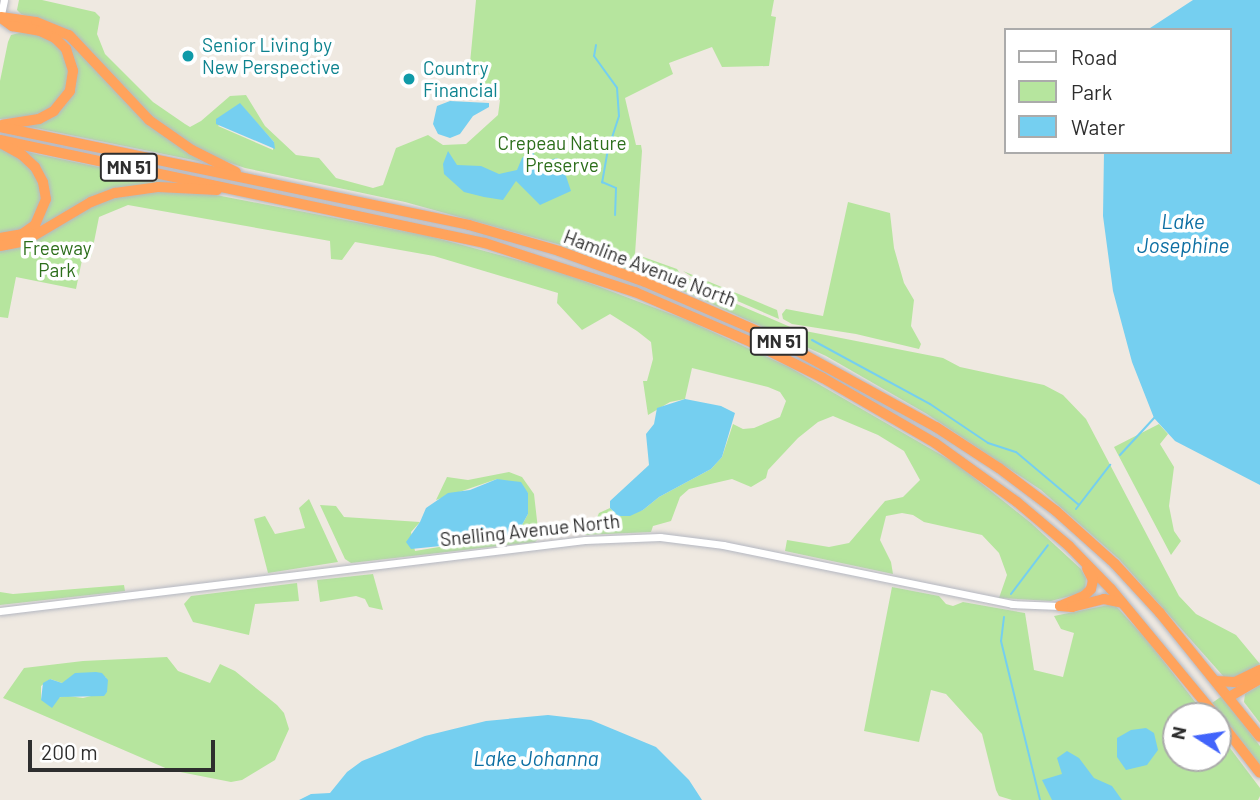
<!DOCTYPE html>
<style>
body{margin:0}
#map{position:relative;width:1260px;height:800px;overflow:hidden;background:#efe9e1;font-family:Barlow,sans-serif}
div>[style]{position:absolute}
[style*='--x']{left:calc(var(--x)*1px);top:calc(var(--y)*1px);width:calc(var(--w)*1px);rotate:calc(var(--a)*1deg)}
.green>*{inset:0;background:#b6e59e}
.water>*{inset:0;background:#75cff0}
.stream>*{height:2px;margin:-1px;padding:0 1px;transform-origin:1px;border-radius:1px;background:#75cff0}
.roads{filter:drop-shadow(0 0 2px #b4b7c1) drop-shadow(0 0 2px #b4b7c1)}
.tertiary>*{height:7px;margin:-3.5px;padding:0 3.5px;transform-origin:3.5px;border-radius:3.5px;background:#fff}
.motorway>*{height:10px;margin:-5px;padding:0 5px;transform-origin:5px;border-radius:5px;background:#ffa35c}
.dots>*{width:19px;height:19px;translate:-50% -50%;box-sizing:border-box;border:4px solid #fff;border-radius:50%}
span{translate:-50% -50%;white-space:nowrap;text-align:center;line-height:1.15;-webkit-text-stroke:7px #fff;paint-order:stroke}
.shield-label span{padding:2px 5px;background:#fff;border:2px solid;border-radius:5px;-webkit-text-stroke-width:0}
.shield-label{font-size:18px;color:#2e2e2e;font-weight:700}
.culture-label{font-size:19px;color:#0d838f}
.left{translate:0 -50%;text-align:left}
.park-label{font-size:19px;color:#2c6e1b}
.street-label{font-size:19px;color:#2e2e2e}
.water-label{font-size:21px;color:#0d6fa3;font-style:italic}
.legend{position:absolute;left:1004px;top:28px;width:228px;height:126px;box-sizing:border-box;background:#fff;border:2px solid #ababab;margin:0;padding:9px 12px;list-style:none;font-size:21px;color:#2e2e2e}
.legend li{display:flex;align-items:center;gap:14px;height:35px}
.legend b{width:35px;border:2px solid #ababab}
.north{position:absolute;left:1162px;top:702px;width:70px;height:70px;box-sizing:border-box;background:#fff;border:2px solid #ababab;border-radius:50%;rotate:282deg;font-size:19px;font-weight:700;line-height:28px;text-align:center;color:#2e2e2e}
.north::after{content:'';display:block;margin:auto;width:24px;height:32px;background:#4264fb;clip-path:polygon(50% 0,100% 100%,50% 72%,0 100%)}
.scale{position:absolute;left:28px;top:740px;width:187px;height:32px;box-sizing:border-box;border:4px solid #2e2e2e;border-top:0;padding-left:9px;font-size:21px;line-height:24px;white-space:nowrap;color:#2e2e2e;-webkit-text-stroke:5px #fff;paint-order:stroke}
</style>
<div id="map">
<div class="green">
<i style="clip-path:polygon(evenodd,19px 0,42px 0,95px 12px,100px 17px,97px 34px,105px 54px,153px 102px,185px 124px,190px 127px,201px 121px,230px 96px,246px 95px,265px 126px,296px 155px,319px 158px,336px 178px,373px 188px,383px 185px,396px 148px,428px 135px,443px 145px,466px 144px,498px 115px,500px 100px,479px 79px,470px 63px,476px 0,774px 0,771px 16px,776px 17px,769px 66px,722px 67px,712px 47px,669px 63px,673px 74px,625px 98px,636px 145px,641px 145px,642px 151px,635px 254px,677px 269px,682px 276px,704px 284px,711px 293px,795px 329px,943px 358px,960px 367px,1044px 385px,1063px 395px,1086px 419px,1179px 596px,1196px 614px,1236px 635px,1260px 664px,1236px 677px,1224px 677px,1119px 559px,1041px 490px,927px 414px,826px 356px,688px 293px,561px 245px,405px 202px,245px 168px,207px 155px,148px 116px,69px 32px,54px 24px,21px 14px,17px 10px,19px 0,240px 104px,274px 142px,273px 150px,218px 126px,240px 104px)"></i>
<i style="clip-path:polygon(23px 32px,47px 37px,64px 51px,70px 79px,60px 103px,38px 117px,0 119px,0 81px,8px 42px,11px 35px)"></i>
<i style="clip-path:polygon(57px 34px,76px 47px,145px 121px,203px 162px,26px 126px,58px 113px,75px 89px)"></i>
<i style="clip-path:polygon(0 148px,19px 157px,36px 172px,43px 195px,35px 219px,25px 229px,0 234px)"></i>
<i style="clip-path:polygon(27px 152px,118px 171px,181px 183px,122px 189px,24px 237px,41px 221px,48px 204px)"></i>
<i style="clip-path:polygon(150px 191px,216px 195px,429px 236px,555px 270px,687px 320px,789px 367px,957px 464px,1031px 523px,1081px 569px,1086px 578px,1085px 592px,1051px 601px,999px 598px,1007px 575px,999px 553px,982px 535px,924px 522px,913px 515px,902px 513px,886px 516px,880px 540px,891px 562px,893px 574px,785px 551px,787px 540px,829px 547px,849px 543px,885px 501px,903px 497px,920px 480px,904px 451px,878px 435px,833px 416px,818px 422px,798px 438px,768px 470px,766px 478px,751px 487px,732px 479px,689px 489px,680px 497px,671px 521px,653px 526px,651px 532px,584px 535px,592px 529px,599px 513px,610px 508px,618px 516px,643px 510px,659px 497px,711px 469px,722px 457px,733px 424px,743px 429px,754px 428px,780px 417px,786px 401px,780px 392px,768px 387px,692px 368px,685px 399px,670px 402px,648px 415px,643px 381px,647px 381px,653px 359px,651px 342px,637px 331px,610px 314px,582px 330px,557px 303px,558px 293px,434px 256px,355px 242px,342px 260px,331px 259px,330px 241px,128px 205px,99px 217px,91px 257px,82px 260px,76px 289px,16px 277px,8px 318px,0 317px,0 249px,101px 201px)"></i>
<i style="clip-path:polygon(848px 202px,890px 213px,894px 248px,904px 283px,914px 300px,911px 326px,921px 344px,919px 349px,856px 334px,792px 324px,783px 319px,782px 314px,786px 309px,823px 316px)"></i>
<i style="clip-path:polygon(683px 271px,777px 310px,779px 319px,712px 290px)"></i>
<i style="clip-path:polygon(1159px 424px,1168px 434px,1160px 444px,1174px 467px,1169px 506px,1174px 531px,1181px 541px,1171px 555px,1114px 447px)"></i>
<i style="clip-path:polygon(509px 472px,522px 477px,534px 494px,539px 538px,535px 542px,351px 563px,345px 559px,320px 505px,336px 506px,344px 517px,420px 522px,411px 532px,415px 551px,517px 534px,528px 514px,528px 493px,497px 479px,436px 500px,447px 477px,468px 480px)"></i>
<i style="clip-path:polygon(309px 499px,338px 562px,268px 573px,254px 519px,265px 516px,275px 534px,305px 528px,299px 508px)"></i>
<i style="clip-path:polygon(373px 574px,383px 610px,369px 607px,365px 599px,356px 596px,320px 602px,317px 580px)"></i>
<i style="clip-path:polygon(297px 583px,299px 601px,255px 604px,249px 635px,193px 622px,184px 604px,191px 596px)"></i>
<i style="clip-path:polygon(124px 585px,125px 591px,0 605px,0 592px,13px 594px)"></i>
<i style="clip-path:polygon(892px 587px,939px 596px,946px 604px,953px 606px,963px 602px,1025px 613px,1034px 670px,1063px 677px,1074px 633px,1061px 629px,1054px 616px,1108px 605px,1116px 606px,1148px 641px,1206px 716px,1176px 716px,1176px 758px,1218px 758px,1218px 732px,1260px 788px,1260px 796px,1258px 800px,1012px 800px,999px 796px,996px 790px,982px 734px,946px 694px,931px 690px,919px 742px,864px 731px)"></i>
<i style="clip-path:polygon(evenodd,167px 657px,178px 671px,210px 683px,220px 664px,235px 671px,277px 705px,284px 713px,289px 729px,275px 760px,242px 780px,231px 782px,170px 770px,3px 698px,24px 668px,83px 661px,167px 657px,106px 677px,107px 692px,83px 698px,68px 696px,41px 700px,41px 686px,50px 679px,62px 683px,106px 677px)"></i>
<i style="clip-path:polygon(1260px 685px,1260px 723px,1244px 702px,1245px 694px)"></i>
<i style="clip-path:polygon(1222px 696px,1260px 746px,1260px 765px,1212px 703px)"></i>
</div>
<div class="water">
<i style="clip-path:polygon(1193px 0,1260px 0,1260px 485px,1175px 441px,1154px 418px,1132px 362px,1113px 291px,1103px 216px,1104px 152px,1230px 152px,1230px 30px,1147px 30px)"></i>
<i style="clip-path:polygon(450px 101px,489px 103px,489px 107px,473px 116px,460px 134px,450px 138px,438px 134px,433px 124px,437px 106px)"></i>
<i style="clip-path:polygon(240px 103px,274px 142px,275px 149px,216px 124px,216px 119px)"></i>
<i style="clip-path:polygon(532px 150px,538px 163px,557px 158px,561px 161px,571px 191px,540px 205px,516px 181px,503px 200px,484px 197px,464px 192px,444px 174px,443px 164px,448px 151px,457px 165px,481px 166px,499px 174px,517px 170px,522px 158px)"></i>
<i style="clip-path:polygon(685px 399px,721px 406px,735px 413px,722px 457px,711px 469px,659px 497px,643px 510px,630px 516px,618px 516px,610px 508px,610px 501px,649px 465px,646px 434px,654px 424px,657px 408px)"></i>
<i style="clip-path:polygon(497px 479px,521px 482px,528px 493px,528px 514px,517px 534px,510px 539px,411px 549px,406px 542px,420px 522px,426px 508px,448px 493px,470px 490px)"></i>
<i style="clip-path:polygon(96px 672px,102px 673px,108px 680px,107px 692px,104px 696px,60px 697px,52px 708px,41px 700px,43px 683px,50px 679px,62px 683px,75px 673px)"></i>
<i style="clip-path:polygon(548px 715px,591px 720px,656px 747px,689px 780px,702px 800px,299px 800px,311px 794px,330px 793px,347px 772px,362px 761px,425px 736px,486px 721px)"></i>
<i style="clip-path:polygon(1146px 728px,1154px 733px,1158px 750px,1147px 765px,1126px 770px,1117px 757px,1117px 738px,1131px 730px)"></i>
<i style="clip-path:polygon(1067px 751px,1079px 758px,1094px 778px,1112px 786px,1122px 800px,1052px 800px,1042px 780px,1062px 774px,1057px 758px)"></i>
</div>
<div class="stream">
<i style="--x:596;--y:45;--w:11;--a:100"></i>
<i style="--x:594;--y:56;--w:39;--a:54"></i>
<i style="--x:617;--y:88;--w:28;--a:86"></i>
<i style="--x:619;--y:116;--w:35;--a:108"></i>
<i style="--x:608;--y:149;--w:34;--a:100"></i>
<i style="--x:602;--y:182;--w:15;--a:23"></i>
<i style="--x:616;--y:188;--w:27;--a:92"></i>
<i style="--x:812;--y:340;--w:134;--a:28.5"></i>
<i style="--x:930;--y:404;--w:70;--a:33.9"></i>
<i style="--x:988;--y:443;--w:29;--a:18"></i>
<i style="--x:1016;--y:452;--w:82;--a:40.1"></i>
<i style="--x:1120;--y:455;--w:53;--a:-47.3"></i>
<i style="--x:1076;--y:509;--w:56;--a:-52.3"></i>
<i style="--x:1011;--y:594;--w:61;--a:-52.9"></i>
<i style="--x:1004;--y:617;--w:24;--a:97"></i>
<i style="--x:1001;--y:641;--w:164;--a:76.2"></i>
</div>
<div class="roads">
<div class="tertiary">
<i style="--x:0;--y:19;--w:19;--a:-78"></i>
<i style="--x:0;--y:611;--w:589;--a:-6.92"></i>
<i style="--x:585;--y:540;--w:75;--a:-2.3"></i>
<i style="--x:660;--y:537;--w:64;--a:7.2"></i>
<i style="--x:723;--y:545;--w:295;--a:11.5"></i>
<i style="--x:1012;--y:604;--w:48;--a:2.4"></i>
</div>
<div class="motorway">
<i style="--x:1;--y:17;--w:35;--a:8"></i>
<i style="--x:36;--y:22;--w:35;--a:22"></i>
<i style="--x:69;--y:35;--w:117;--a:46.7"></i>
<i style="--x:149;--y:120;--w:52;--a:34.9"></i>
<i style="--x:192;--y:150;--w:49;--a:26.6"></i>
<i style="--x:1;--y:18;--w:14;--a:36"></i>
<i style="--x:12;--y:26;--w:28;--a:10"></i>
<i style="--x:40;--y:31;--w:17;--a:25"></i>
<i style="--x:55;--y:38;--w:16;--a:45"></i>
<i style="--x:66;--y:49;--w:23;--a:72"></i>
<i style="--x:73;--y:71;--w:20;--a:99"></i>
<i style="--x:70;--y:91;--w:26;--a:129"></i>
<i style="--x:54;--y:111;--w:17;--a:152"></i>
<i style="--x:39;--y:119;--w:37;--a:171"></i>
<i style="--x:0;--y:127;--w:479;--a:11.8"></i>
<i style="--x:469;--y:225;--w:94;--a:16.1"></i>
<i style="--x:559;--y:251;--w:91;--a:19.8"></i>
<i style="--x:645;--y:282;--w:141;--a:23.5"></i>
<i style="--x:774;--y:338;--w:185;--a:28.8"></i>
<i style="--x:936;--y:427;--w:75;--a:33.1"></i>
<i style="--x:999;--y:468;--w:71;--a:37"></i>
<i style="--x:1056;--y:511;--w:79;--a:41.9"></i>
<i style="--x:1115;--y:564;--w:67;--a:47.4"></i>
<i style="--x:1160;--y:613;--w:159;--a:51.1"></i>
<i style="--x:0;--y:140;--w:496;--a:12"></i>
<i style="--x:485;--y:243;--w:158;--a:18.1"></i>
<i style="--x:635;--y:292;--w:126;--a:23.3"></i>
<i style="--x:751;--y:342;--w:80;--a:26.6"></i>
<i style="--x:823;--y:378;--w:129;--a:30.1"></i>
<i style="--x:935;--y:443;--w:101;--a:35.7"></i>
<i style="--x:1017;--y:502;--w:68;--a:40.2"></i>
<i style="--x:1069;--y:546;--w:60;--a:45.7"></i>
<i style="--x:1111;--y:589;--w:165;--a:50.4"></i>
<i style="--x:0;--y:238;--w:22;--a:-10"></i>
<i style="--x:22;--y:234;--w:16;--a:-35"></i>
<i style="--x:35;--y:225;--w:28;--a:-67"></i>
<i style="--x:46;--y:199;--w:17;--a:-100"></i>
<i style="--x:43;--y:182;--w:17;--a:-118"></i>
<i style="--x:35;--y:167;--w:18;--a:-137"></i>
<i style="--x:22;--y:155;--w:25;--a:-151"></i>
<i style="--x:0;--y:246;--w:25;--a:-11"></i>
<i style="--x:25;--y:241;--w:77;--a:-30.6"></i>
<i style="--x:91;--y:202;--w:26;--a:-21"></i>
<i style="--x:115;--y:193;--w:43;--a:-7.9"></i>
<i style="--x:158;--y:187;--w:59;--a:2.9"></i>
<i style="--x:1060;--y:606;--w:26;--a:-23"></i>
<i style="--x:1084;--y:596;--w:10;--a:-45"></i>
<i style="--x:1091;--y:589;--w:9;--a:-77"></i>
<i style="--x:1093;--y:580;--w:13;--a:-117"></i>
<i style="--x:1060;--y:606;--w:12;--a:5"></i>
<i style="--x:1072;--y:607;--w:33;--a:-14"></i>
<i style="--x:1104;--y:599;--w:19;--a:12"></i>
<i style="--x:1216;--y:681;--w:19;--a:3"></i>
<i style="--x:1235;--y:682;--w:28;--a:-26"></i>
<i style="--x:1229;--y:697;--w:36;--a:-30"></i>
<i style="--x:1218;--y:719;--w:68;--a:52.1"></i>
</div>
</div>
<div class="dots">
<i style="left:188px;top:56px;background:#0f9aa8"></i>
<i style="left:409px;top:79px;background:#0f9aa8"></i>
</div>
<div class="shield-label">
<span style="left:129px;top:167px">MN 51</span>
<span style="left:779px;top:341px">MN 51</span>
</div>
<div class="culture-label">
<span class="left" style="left:202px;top:56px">Senior Living by<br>New Perspective</span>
<span class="left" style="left:423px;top:79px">Country<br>Financial</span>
</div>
<div class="park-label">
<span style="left:562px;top:154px">Crepeau Nature<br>Preserve</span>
<span style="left:57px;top:259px">Freeway<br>Park</span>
</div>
<div class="street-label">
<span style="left:650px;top:268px;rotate:21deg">Hamline Avenue North</span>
<span style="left:530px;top:530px;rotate:-6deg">Snelling Avenue North</span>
</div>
<div class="water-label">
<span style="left:1183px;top:233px">Lake<br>Josephine</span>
<span style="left:536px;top:758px">Lake Johanna</span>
</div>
<ul class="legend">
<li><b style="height:9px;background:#fff"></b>Road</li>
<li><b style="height:19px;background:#b6e59e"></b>Park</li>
<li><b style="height:19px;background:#75cff0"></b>Water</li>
</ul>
<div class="north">N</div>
<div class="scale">200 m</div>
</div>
